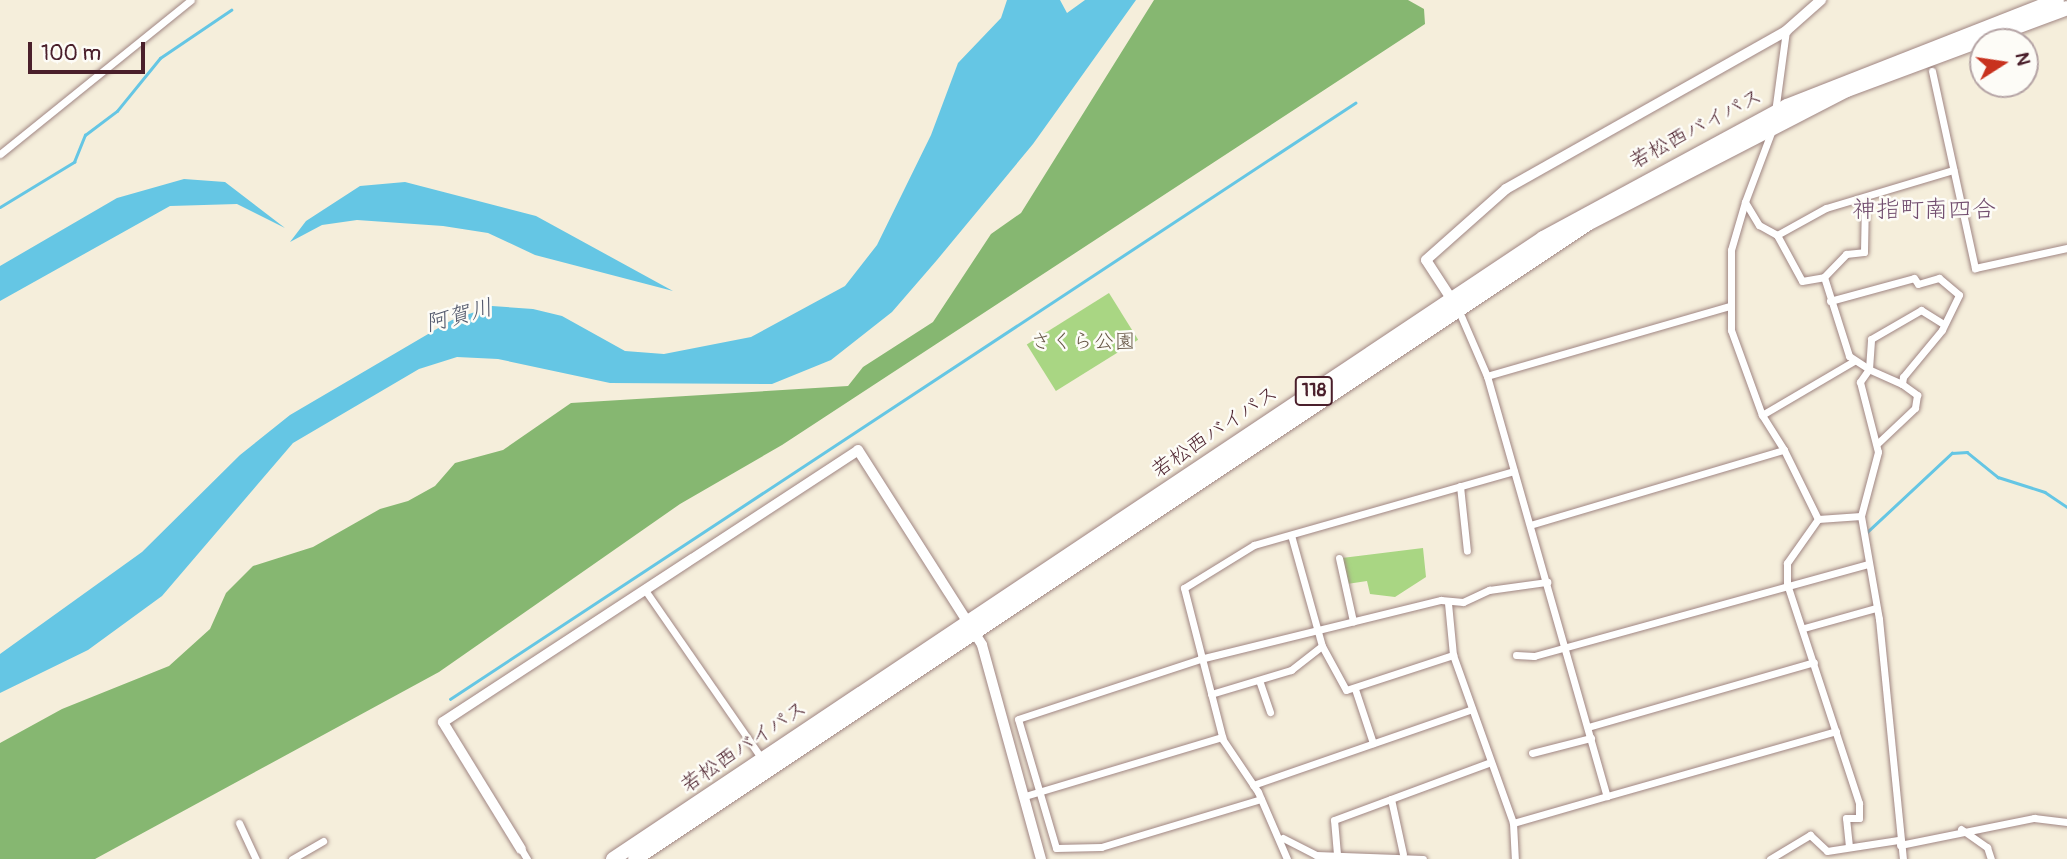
<!DOCTYPE html>
<meta charset="utf-8">
<style>
body{margin:0}
#map{position:relative;width:2067px;height:859px;overflow:hidden;background:#f5eedb;font-family:Pangolin,"Klee One",sans-serif}
div>[style]{position:absolute}
[style*='--x']{left:calc(var(--x)*1px);top:calc(var(--y)*1px);width:calc(var(--w)*1px);rotate:calc(var(--a)*1deg)}
.green>*{inset:0;background:#a9d683;transform-origin:0 0}
.forest>*{inset:0;background:#86b771}
.water>*{inset:0;background:#65c6e4}
.stream>*{height:2.5px;margin:-1.25px;padding:0 1.25px;transform-origin:1.25px;border-radius:1.25px;background:#65c6e4}
.roads{filter:drop-shadow(0 0 2px #a08683) drop-shadow(0 0 2px #a08683)}
.street>*{height:7px;margin:-3.5px;padding:0 3.5px;transform-origin:3.5px;border-radius:3.5px;background:#fff}
.secondary>*{height:10px;margin:-5px;padding:0 5px;transform-origin:5px;border-radius:5px;background:#fff}
.highway>*{height:14px;margin:-7px;padding:0 7px;transform-origin:7px;border-radius:7px;background:#fff}
span{translate:-50% -50%;white-space:nowrap;text-align:center;line-height:1.15;-webkit-text-stroke:5px #fdfcf7;paint-order:stroke}
.shield-label span{padding:2px 5px;background:#fdfcf7;border:2px solid;border-radius:5px;-webkit-text-stroke-width:0}
.shield-label{font-size:19px;color:#4a1f2b;font-weight:700}
.street-label{font-size:21px;color:#4a1f2b}
.park-label{font-size:21px;color:#665645}
.water-label{font-size:23px;color:#53596c;font-style:italic}
.quarter-label{font-size:24px;color:#724e6f}
.north{position:absolute;left:1969px;top:28px;width:70px;height:70px;box-sizing:border-box;background:#fdfcf7;border:2px solid #b5a4a5;border-radius:50%;rotate:78deg;font-size:19px;font-weight:700;line-height:28px;text-align:center;color:#4a1f2b}
.north::after{content:'';display:block;margin:auto;width:24px;height:32px;background:#c8321e;clip-path:polygon(50% 0,100% 100%,50% 72%,0 100%)}
.scale{position:absolute;left:28px;top:42px;width:117px;height:32px;box-sizing:border-box;border:4px solid #4a1f2b;border-top:0;padding-left:9px;font-size:21px;line-height:24px;white-space:nowrap;color:#4a1f2b;-webkit-text-stroke:5px #fdfcf7;paint-order:stroke}
</style>
<div id="map">
<div class="green">
<i style="left:1109px;top:293px;width:55px;height:97px;rotate:58deg"></i>
<i style="clip-path:polygon(1423px 548px,1426px 577px,1395px 597px,1370px 594px,1367px 581px,1347px 584px,1342px 558px)"></i>
</div>
<div class="forest">
<i style="clip-path:polygon(1154px 0,1408px 0,1424px 9px,1425px 24px,782px 445px,680px 504px,439px 672px,95px 859px,0 859px,0 743px,62px 709px,169px 666px,210px 629px,226px 593px,253px 566px,313px 547px,380px 509px,408px 501px,435px 486px,455px 463px,503px 450px,571px 403px,848px 386px,863px 367px,933px 322px,991px 234px,1021px 213px)"></i>
</div>
<div class="water">
<i style="clip-path:polygon(1007px 0,1060px 0,1067px 13px,1085px 0,1136px 0,1033px 144px,937px 260px,892px 312px,831px 360px,772px 384px,610px 383px,498px 359px,457px 357px,419px 369px,293px 443px,162px 596px,88px 650px,0 693px,0 654px,142px 552px,240px 455px,290px 415px,452px 320px,492px 306px,533px 309px,562px 316px,625px 351px,664px 354px,751px 337px,845px 286px,877px 245px,931px 135px,958px 63px,1001px 18px)"></i>
<i style="clip-path:polygon(184px 179px,225px 182px,285px 228px,237px 204px,170px 206px,0 301px,0 266px,117px 198px)"></i>
<i style="clip-path:polygon(405px 182px,536px 216px,673px 291px,535px 255px,488px 233px,443px 226px,357px 220px,322px 225px,290px 242px,306px 221px,360px 186px)"></i>
</div>
<div class="stream">
<i style="--x:0;--y:207;--w:87;--a:-31.3"></i>
<i style="--x:74;--y:162;--w:29;--a:-68"></i>
<i style="--x:85;--y:135;--w:40;--a:-37"></i>
<i style="--x:117;--y:111;--w:68;--a:-50.9"></i>
<i style="--x:160;--y:58;--w:86;--a:-34.1"></i>
<i style="--x:1865;--y:534;--w:119;--a:-43"></i>
<i style="--x:1952;--y:453;--w:15;--a:-4"></i>
<i style="--x:1967;--y:452;--w:40;--a:39"></i>
<i style="--x:1998;--y:477;--w:49;--a:17.7"></i>
<i style="--x:2045;--y:492;--w:27;--a:34"></i>
<i style="--x:450;--y:699;--w:1084;--a:-33.37"></i>
</div>
<div class="roads">
<div class="street">
<i style="--x:1932;--y:71;--w:202;--a:77.7"></i>
<i style="--x:1975;--y:268;--w:94;--a:-12.3"></i>
<i style="--x:1775;--y:112;--w:82;--a:-82.3"></i>
<i style="--x:1772;--y:130;--w:77;--a:110.6"></i>
<i style="--x:1745;--y:202;--w:27;--a:59"></i>
<i style="--x:1759;--y:225;--w:21;--a:29"></i>
<i style="--x:1777;--y:235;--w:52;--a:61.5"></i>
<i style="--x:1802;--y:281;--w:22;--a:-10"></i>
<i style="--x:1824;--y:277;--w:83;--a:72.4"></i>
<i style="--x:1849;--y:356;--w:24;--a:33"></i>
<i style="--x:1869;--y:369;--w:16;--a:125"></i>
<i style="--x:1860;--y:382;--w:72;--a:75.6"></i>
<i style="--x:1878;--y:452;--w:66;--a:104.9"></i>
<i style="--x:1861;--y:516;--w:105;--a:80.1"></i>
<i style="--x:1879;--y:619;--w:241;--a:84.3"></i>
<i style="--x:0;--y:154;--w:245;--a:-38.9"></i>
<i style="--x:1745;--y:202;--w:50;--a:106.3"></i>
<i style="--x:1731;--y:250;--w:80;--a:90"></i>
<i style="--x:1731;--y:330;--w:90;--a:70"></i>
<i style="--x:1762;--y:415;--w:41;--a:57.8"></i>
<i style="--x:1777;--y:235;--w:56;--a:-28.9"></i>
<i style="--x:1826;--y:208;--w:133;--a:-16.7"></i>
<i style="--x:1824;--y:277;--w:32;--a:-46"></i>
<i style="--x:1846;--y:254;--w:18;--a:-6"></i>
<i style="--x:1864;--y:252;--w:53;--a:-88.9"></i>
<i style="--x:1830;--y:301;--w:87;--a:-15.3"></i>
<i style="--x:1914;--y:278;--w:7;--a:56"></i>
<i style="--x:1918;--y:284;--w:22;--a:-16"></i>
<i style="--x:1939;--y:278;--w:26;--a:40"></i>
<i style="--x:1959;--y:295;--w:39;--a:116"></i>
<i style="--x:1942;--y:330;--w:61;--a:129.7"></i>
<i style="--x:1903;--y:377;--w:7;--a:98"></i>
<i style="--x:1902;--y:384;--w:19;--a:36"></i>
<i style="--x:1917;--y:395;--w:13;--a:99"></i>
<i style="--x:1915;--y:408;--w:51;--a:136.6"></i>
<i style="--x:1458;--y:309;--w:73;--a:66.6"></i>
<i style="--x:1487;--y:376;--w:437;--a:74.1"></i>
<i style="--x:1607;--y:796;--w:98;--a:164"></i>
<i style="--x:1487;--y:376;--w:253;--a:-16.1"></i>
<i style="--x:1902;--y:384;--w:36;--a:-156"></i>
<i style="--x:1869;--y:369;--w:30;--a:-86"></i>
<i style="--x:1871;--y:339;--w:58;--a:-30.1"></i>
<i style="--x:1921;--y:310;--w:26;--a:32"></i>
<i style="--x:1762;--y:415;--w:107;--a:-30.4"></i>
<i style="--x:1460;--y:486;--w:65;--a:83.9"></i>
<i style="--x:1818;--y:519;--w:43;--a:-4"></i>
<i style="--x:1530;--y:525;--w:265;--a:-16.5"></i>
<i style="--x:1784;--y:450;--w:77;--a:63.8"></i>
<i style="--x:1818;--y:519;--w:54;--a:125.2"></i>
<i style="--x:1787;--y:563;--w:21;--a:90"></i>
<i style="--x:1787;--y:584;--w:231;--a:71.8"></i>
<i style="--x:1859;--y:803;--w:15;--a:90"></i>
<i style="--x:1859;--y:818;--w:13;--a:180"></i>
<i style="--x:1846;--y:818;--w:29;--a:84"></i>
<i style="--x:1339;--y:558;--w:65;--a:77.5"></i>
<i style="--x:645;--y:590;--w:206;--a:55.3"></i>
<i style="--x:1448;--y:603;--w:52;--a:84.5"></i>
<i style="--x:1453;--y:655;--w:178;--a:70.3"></i>
<i style="--x:1513;--y:823;--w:36;--a:87"></i>
<i style="--x:1804;--y:628;--w:75;--a:-15.5"></i>
<i style="--x:1322;--y:646;--w:50;--a:61.4"></i>
<i style="--x:1346;--y:690;--w:113;--a:-18.1"></i>
<i style="--x:1516;--y:655;--w:18;--a:3"></i>
<i style="--x:1534;--y:656;--w:347;--a:-15.4"></i>
<i style="--x:1259;--y:680;--w:34;--a:71"></i>
<i style="--x:1355;--y:689;--w:57;--a:71.6"></i>
<i style="--x:1211;--y:694;--w:84;--a:-16.7"></i>
<i style="--x:1291;--y:670;--w:39;--a:-38"></i>
<i style="--x:1322;--y:646;--w:115;--a:-105.6"></i>
<i style="--x:1588;--y:727;--w:235;--a:-16"></i>
<i style="--x:1532;--y:753;--w:61;--a:-14.3"></i>
<i style="--x:1253;--y:785;--w:230;--a:-19.1"></i>
<i style="--x:1025;--y:796;--w:206;--a:-16.7"></i>
<i style="--x:1607;--y:796;--w:238;--a:-15.8"></i>
<i style="--x:1261;--y:799;--w:167;--a:163.3"></i>
<i style="--x:1101;--y:847;--w:45;--a:178.7"></i>
<i style="--x:1056;--y:848;--w:134;--a:-106.4"></i>
<i style="--x:1018;--y:719;--w:192;--a:-18.2"></i>
<i style="--x:1200;--y:659;--w:248;--a:-13.8"></i>
<i style="--x:1441;--y:600;--w:22;--a:5"></i>
<i style="--x:1463;--y:602;--w:29;--a:-25"></i>
<i style="--x:1489;--y:590;--w:59;--a:-7.9"></i>
<i style="--x:1391;--y:799;--w:56;--a:77.7"></i>
<i style="--x:239;--y:823;--w:40;--a:65"></i>
<i style="--x:1961;--y:829;--w:32;--a:35"></i>
<i style="--x:1987;--y:847;--w:13;--a:72"></i>
<i style="--x:1283;--y:838;--w:37;--a:27"></i>
<i style="--x:1316;--y:855;--w:107;--a:2.1"></i>
<i style="--x:1900;--y:845;--w:137;--a:-11.4"></i>
<i style="--x:2034;--y:818;--w:33;--a:7"></i>
<i style="--x:521;--y:849;--w:12;--a:59"></i>
<i style="--x:1337;--y:854;--w:34;--a:-95"></i>
<i style="--x:1334;--y:820;--w:164;--a:-20.3"></i>
<i style="--x:292;--y:859;--w:36;--a:-30"></i>
<i style="--x:1287;--y:859;--w:73;--a:-113.4"></i>
<i style="--x:1258;--y:792;--w:63;--a:-123.9"></i>
<i style="--x:1223;--y:740;--w:157;--a:-104.4"></i>
<i style="--x:1184;--y:588;--w:82;--a:-31.6"></i>
<i style="--x:1254;--y:545;--w:270;--a:-15.9"></i>
<i style="--x:1770;--y:859;--w:47;--a:-31"></i>
<i style="--x:1810;--y:835;--w:23;--a:43"></i>
<i style="--x:1827;--y:851;--w:72;--a:-8.8"></i>
</div>
<div class="secondary">
<i style="--x:1454;--y:303;--w:51;--a:-123.1"></i>
<i style="--x:1426;--y:260;--w:107;--a:-41.6"></i>
<i style="--x:1506;--y:189;--w:322;--a:-29.4"></i>
<i style="--x:1786;--y:31;--w:47;--a:-41.5"></i>
<i style="--x:521;--y:849;--w:149;--a:-121.6"></i>
<i style="--x:443;--y:722;--w:496;--a:-33.2"></i>
<i style="--x:858;--y:450;--w:231;--a:57.5"></i>
<i style="--x:982;--y:645;--w:222;--a:74.6"></i>
</div>
<div class="highway">
<i style="--x:613;--y:859;--w:1118;--a:-33.73"></i>
<i style="--x:1543;--y:238;--w:277;--a:-28.4"></i>
<i style="--x:1787;--y:106;--w:290;--a:-21.4"></i>
<i style="--x:635;--y:859;--w:1147;--a:-33.69"></i>
<i style="--x:1589;--y:223;--w:290;--a:-27.3"></i>
<i style="--x:1847;--y:90;--w:235;--a:-20.4"></i>
</div>
</div>
<div class="shield-label">
<span style="left:1314px;top:391px">118</span>
</div>
<div class="street-label">
<span style="left:1696px;top:129px;rotate:-28deg">若松西バイパス</span>
<span style="left:1215px;top:432px;rotate:-34deg">若松西バイパス</span>
<span style="left:744px;top:747px;rotate:-34deg">若松西バイパス</span>
</div>
<div class="park-label">
<span style="left:1083px;top:342px">さくら公園</span>
</div>
<div class="water-label">
<span style="left:459px;top:316px;rotate:-15deg">阿賀川</span>
</div>
<div class="quarter-label">
<span style="left:1924px;top:210px">神指町南四合</span>
</div>
<div class="north">N</div>
<div class="scale">100 m</div>
</div>
